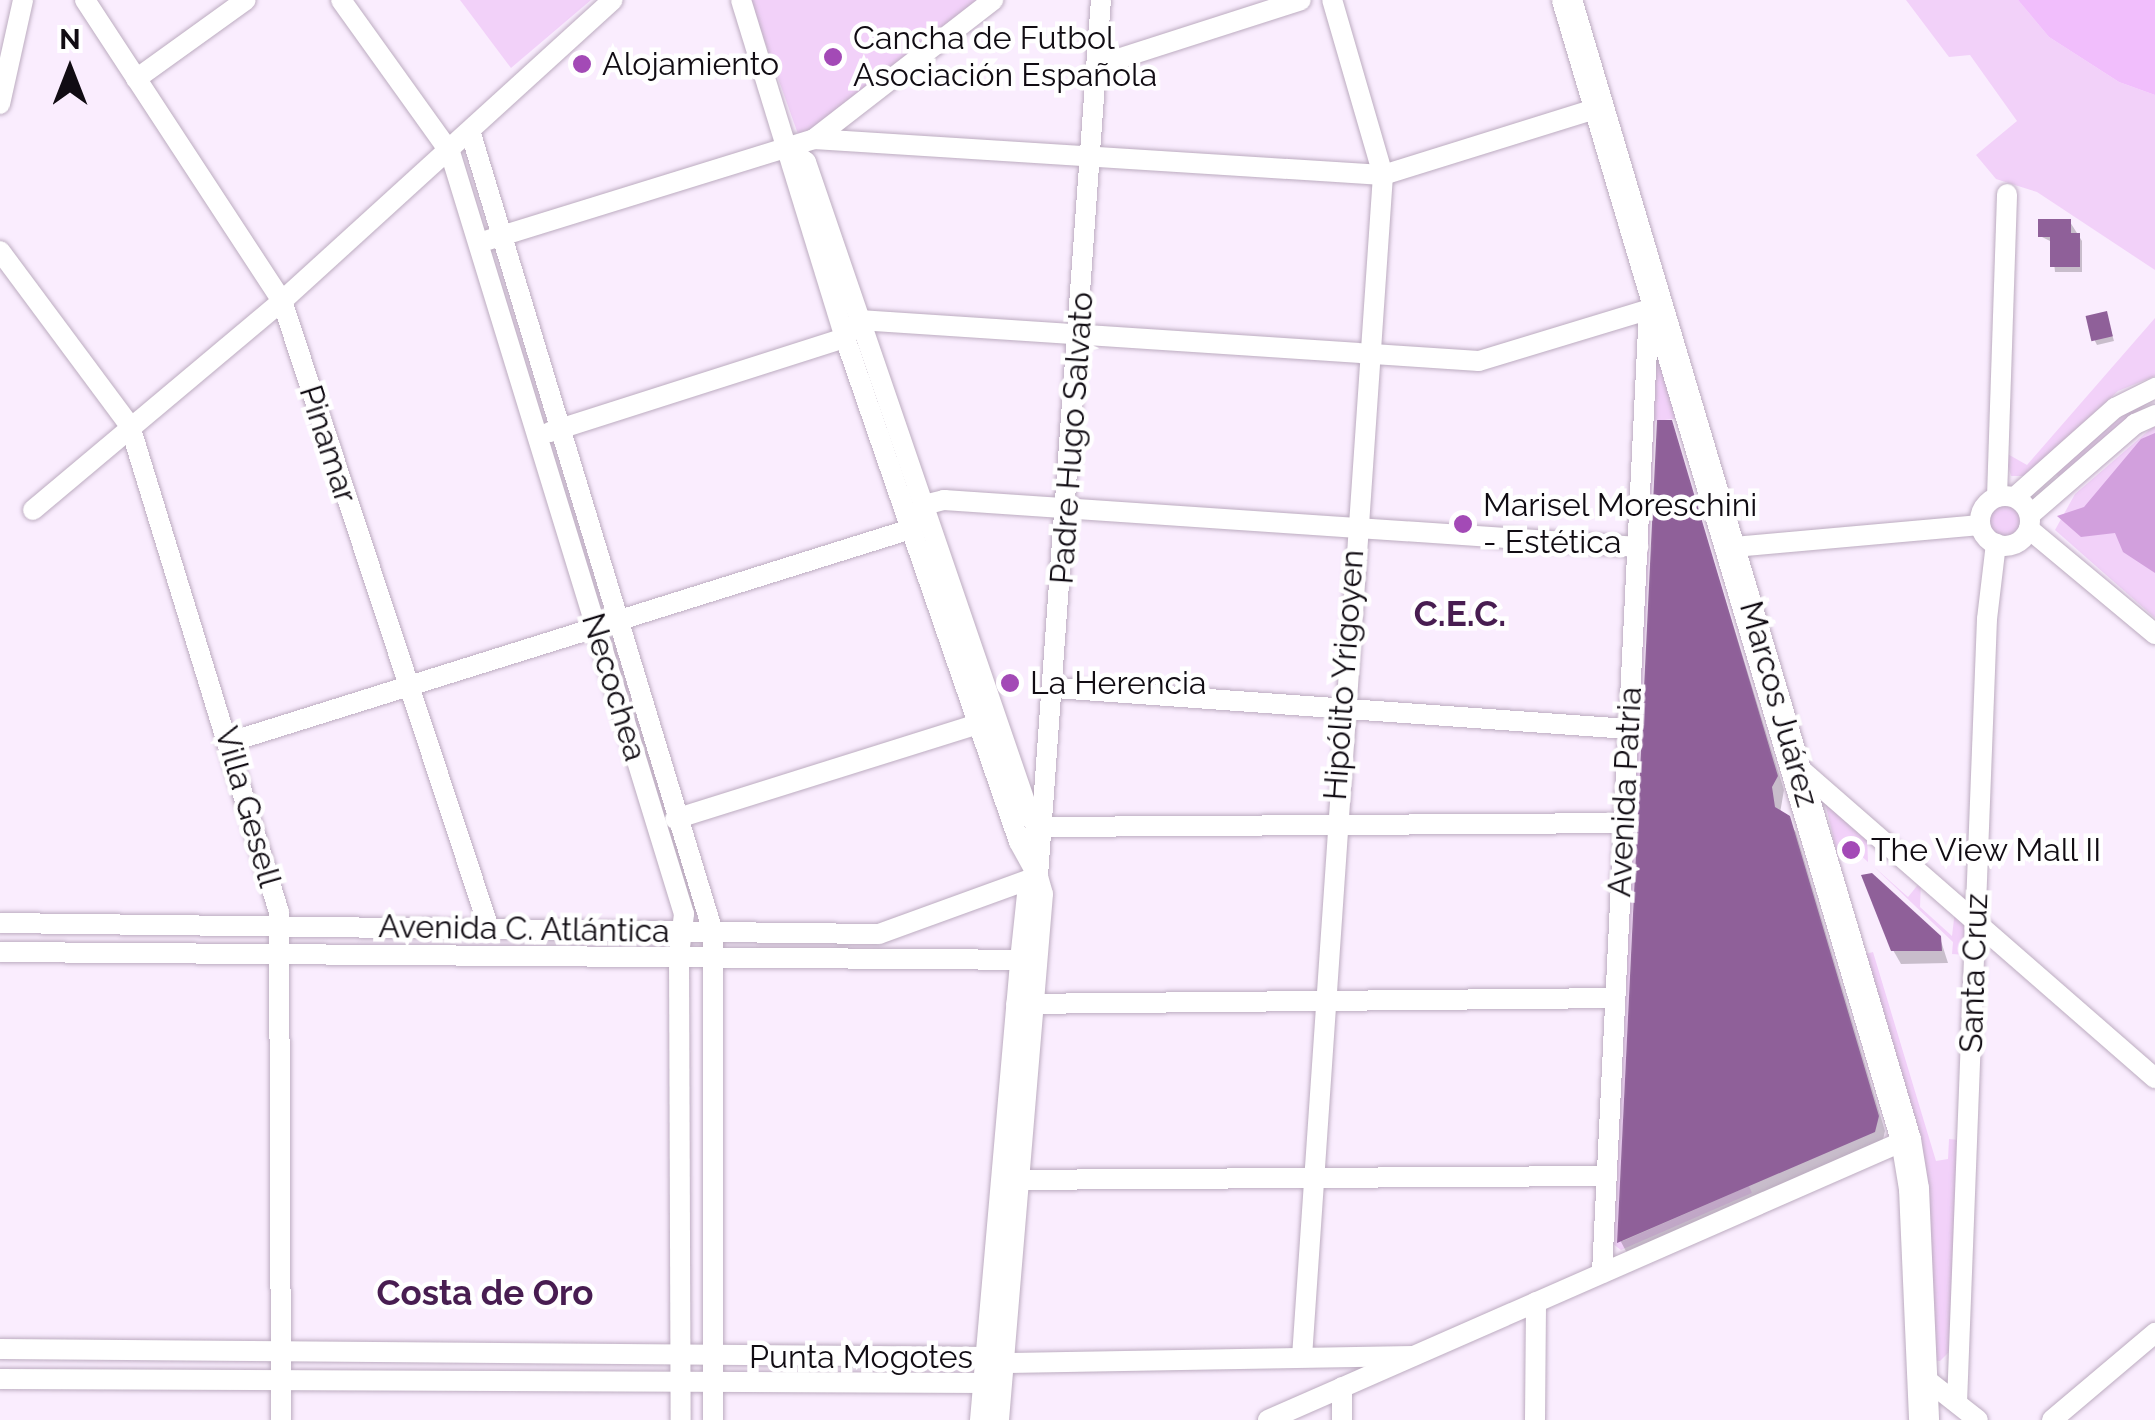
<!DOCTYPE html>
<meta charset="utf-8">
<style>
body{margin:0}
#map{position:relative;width:2155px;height:1420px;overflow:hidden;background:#faedfe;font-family:Raleway,sans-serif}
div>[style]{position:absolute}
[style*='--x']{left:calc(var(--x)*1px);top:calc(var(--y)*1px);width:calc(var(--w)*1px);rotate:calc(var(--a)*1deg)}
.green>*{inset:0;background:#f2d1f9}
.round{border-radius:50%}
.forest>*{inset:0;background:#d2a0dd}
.water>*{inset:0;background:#f1befc}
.shadow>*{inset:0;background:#0003}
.building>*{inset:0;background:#8f6099;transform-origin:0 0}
.roads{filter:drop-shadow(0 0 2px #bcacc0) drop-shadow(0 0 2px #bcacc0)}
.street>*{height:20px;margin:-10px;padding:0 10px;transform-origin:10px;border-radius:10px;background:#fff}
.street>.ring{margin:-10px;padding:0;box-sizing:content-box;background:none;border:20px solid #fff;border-radius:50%}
.secondary>*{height:30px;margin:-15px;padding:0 15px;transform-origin:15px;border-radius:15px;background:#fff}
.dots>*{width:28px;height:28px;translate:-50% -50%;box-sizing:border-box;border:5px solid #fff;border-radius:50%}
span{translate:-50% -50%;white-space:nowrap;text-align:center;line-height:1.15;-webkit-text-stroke:9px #fff;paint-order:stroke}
.poi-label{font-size:32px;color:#110c13}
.left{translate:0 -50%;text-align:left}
.street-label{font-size:32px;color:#110c13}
.neighbourhood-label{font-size:35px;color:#481d51;font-weight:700}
.north{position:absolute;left:20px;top:20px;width:100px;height:100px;-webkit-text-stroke:8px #fff;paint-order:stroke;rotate:0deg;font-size:28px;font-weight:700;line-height:40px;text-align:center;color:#110c13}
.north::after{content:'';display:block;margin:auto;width:35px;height:45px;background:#110c13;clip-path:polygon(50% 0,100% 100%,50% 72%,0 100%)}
</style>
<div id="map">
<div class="green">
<i style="clip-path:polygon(460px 0,591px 0,511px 68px)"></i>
<i style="clip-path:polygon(750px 0,977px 0,808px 133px,798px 134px)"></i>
<i style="clip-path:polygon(1906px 0,2018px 0,2049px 37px,2119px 82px,2155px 95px,2155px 270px,2037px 192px,1996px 179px,1976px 155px,2017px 121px,1970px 55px,1949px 57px)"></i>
<i style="clip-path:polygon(2155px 318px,2155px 376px,2118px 391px,2024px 476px,2011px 476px,2004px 452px,2027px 465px)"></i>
<i style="clip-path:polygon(1656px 351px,1682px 418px,1655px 421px,1618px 1237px,1623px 1241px,1749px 1186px,1752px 1193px,1621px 1250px,1613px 1244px)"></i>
<i style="clip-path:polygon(2155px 397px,2060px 478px,2055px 473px,2135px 405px)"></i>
<i style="clip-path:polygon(2155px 425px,2155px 618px,2055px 530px,2075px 494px)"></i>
<i class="round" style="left:1989px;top:504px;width:32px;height:32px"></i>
<i style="clip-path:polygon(1825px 802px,1867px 834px,1868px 862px,1858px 853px,1838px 858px)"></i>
<i style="clip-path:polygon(1872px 865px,1908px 897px,1921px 881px,1920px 907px,1952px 936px,1955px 911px,1968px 926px,1967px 955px,1952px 954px,1953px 942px)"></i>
<i style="clip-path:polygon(1873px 952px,1936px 1161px,1948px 1159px,1949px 1139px,1959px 1140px,1949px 1352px,1940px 1361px,1934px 1361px,1866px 954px)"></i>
</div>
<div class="forest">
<i style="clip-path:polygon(2155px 433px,2155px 573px,2123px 552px,2115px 533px,2081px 537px,2057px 516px,2084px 507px,2141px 439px)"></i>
</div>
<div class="water">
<i style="clip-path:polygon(2018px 0,2155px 0,2155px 95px,2119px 82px,2049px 37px)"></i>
</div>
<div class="shadow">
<i style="clip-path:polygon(2070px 222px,2082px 241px,2082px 272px,2055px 272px,2052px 242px,2040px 236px)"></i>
<i style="clip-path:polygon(2106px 314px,2114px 341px,2097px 345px,2094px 339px)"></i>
<i style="clip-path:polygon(1671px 423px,1784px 790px,1780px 813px,1796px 832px,1885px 1131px,1882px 1144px,1627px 1253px,1620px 1240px)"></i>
<i style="clip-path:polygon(1940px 938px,1948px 963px,1901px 964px,1893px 950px)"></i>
</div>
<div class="building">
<i style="clip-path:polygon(2038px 219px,2071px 219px,2071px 233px,2080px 233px,2080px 267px,2050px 267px,2050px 237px,2038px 237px)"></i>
<i style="left:2107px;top:311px;width:26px;height:22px;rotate:77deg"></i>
<i style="clip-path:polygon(1657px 420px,1672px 420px,1778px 776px,1772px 787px,1775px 807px,1790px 816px,1879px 1116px,1875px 1132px,1617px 1243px)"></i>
<i style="clip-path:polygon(1872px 873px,1941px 936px,1942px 951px,1891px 951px,1861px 875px)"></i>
</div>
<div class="roads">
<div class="street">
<i style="--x:85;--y:0;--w:360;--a:56.8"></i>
<i style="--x:282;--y:301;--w:660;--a:71.73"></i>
<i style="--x:341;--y:0;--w:187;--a:54.4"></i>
<i style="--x:450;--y:152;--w:797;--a:72.93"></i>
<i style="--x:684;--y:914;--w:38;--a:97"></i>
<i style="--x:679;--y:952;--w:468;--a:89.8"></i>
<i style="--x:741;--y:0;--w:354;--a:72.9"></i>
<i style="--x:845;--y:338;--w:533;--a:70.95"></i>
<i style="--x:1019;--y:842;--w:39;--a:61"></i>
<i style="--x:1096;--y:66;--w:215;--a:-17.8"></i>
<i style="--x:136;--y:79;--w:135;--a:-35.7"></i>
<i style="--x:0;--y:104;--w:107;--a:-77.5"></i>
<i style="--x:471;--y:134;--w:834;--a:73.13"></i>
<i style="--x:713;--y:932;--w:488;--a:90"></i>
<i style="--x:814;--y:139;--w:570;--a:3.62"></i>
<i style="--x:1383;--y:175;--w:225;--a:-17.3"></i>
<i style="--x:790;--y:150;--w:20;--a:37"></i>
<i style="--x:806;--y:162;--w:694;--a:71.1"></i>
<i style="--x:1031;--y:819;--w:14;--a:34"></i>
<i style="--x:488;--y:240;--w:341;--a:-17.2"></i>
<i style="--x:814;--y:139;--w:227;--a:-37.8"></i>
<i style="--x:0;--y:251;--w:218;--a:53.4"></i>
<i style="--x:130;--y:426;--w:508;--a:72.96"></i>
<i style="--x:279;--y:912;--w:508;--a:89.77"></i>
<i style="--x:550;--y:432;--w:310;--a:-17.7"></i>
<i style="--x:845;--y:338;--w:23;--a:-52"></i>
<i style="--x:859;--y:320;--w:621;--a:3.78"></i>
<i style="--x:1479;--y:361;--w:189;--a:-16.9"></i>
<i class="ring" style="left:1980px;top:496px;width:30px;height:30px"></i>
<i style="--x:1997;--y:497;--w:303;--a:-88.1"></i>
<i style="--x:2015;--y:497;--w:134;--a:-41.7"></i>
<i style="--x:2115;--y:408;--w:45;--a:-26.6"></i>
<i style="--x:33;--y:510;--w:325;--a:-40"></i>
<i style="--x:282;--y:301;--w:447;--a:-42.3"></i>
<i style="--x:2030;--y:515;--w:139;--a:-40.9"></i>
<i style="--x:2135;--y:424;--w:22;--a:-24"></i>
<i style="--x:2029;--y:529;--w:164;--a:39.8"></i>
<i style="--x:1734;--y:547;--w:247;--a:-5.1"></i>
<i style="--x:1055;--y:688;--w:574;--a:4.09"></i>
<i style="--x:230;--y:742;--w:714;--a:-17.37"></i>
<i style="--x:911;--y:529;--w:27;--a:-62"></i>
<i style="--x:924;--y:505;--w:21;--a:-14"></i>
<i style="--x:944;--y:500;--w:696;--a:3.87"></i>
<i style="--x:1797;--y:766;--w:475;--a:41.1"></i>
<i style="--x:675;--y:819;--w:318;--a:-17.4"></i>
<i style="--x:1033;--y:834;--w:12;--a:-35"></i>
<i style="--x:1043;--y:827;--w:581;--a:-0.39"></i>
<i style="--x:0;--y:923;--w:879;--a:0.72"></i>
<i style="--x:879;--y:934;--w:169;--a:-20"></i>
<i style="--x:0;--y:952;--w:1037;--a:0.44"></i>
<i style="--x:1016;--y:1004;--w:599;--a:-0.57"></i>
<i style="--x:1002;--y:1180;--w:605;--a:-0.38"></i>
<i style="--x:1602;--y:1273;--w:964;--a:-87.21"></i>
<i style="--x:0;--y:1349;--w:989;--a:0.46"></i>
<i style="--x:989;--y:1357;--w:19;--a:18"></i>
<i style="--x:1007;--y:1363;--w:406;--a:-1"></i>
<i style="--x:1302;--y:1357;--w:1185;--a:-86.08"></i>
<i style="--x:1383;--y:175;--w:182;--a:-106.2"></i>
<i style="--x:1922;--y:1376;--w:71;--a:38.2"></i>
<i style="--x:0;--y:1379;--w:985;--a:0.23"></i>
<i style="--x:985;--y:1383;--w:30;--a:-42"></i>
<i style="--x:1957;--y:1403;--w:785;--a:-87.81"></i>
<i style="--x:1987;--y:619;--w:76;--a:-83.2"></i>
<i style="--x:980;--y:1420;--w:462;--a:-85"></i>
<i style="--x:1020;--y:960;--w:65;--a:-83.9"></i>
<i style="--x:1027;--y:895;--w:22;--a:-60"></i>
<i style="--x:999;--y:1420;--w:528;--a:-85.22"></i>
<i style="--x:1043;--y:894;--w:19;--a:-106"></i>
<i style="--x:1038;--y:876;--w:878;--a:-85.89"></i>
<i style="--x:1268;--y:1420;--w:697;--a:-23.7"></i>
<i style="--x:1342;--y:1420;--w:33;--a:-90"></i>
<i style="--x:1535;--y:1420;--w:118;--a:-89.5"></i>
<i style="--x:2052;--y:1420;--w:135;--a:-40.2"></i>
</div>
<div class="secondary">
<i style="--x:1567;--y:0;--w:1189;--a:73.44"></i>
<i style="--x:1906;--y:1140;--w:50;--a:80.7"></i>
<i style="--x:1914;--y:1189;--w:231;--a:87.5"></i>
</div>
</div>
<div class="dots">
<i style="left:833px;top:57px;background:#a34ab6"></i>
<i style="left:582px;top:64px;background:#a34ab6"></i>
<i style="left:1463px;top:524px;background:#a34ab6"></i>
<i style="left:1010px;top:683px;background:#a34ab6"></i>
<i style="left:1851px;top:850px;background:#a34ab6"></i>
</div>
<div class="poi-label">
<span class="left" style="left:853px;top:57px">Cancha de Futbol<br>Asociación Española</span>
<span class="left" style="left:602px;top:64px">Alojamiento</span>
<span class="left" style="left:1483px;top:524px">Marisel Moreschini<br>- Estética</span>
<span class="left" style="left:1030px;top:683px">La Herencia</span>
<span class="left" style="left:1871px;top:850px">The View Mall II</span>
</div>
<div class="street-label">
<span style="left:1072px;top:438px;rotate:-86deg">Padre Hugo Salvato</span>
<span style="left:328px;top:444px;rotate:72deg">Pinamar</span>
<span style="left:1344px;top:675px;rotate:-86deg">Hipólito Yrigoyen</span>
<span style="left:614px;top:687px;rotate:73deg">Necochea</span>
<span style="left:1779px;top:704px;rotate:74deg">Marcos Juárez</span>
<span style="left:1625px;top:792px;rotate:-87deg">Avenida Patria</span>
<span style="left:248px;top:807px;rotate:74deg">Villa Gesell</span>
<span style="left:524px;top:929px;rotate:1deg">Avenida C. Atlántica</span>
<span style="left:1974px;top:973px;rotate:-88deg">Santa Cruz</span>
<span style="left:861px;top:1357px">Punta Mogotes</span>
</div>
<div class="neighbourhood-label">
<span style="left:1460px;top:614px">C.E.C.</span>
<span style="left:485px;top:1293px">Costa de Oro</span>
</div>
<div class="north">N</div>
</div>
